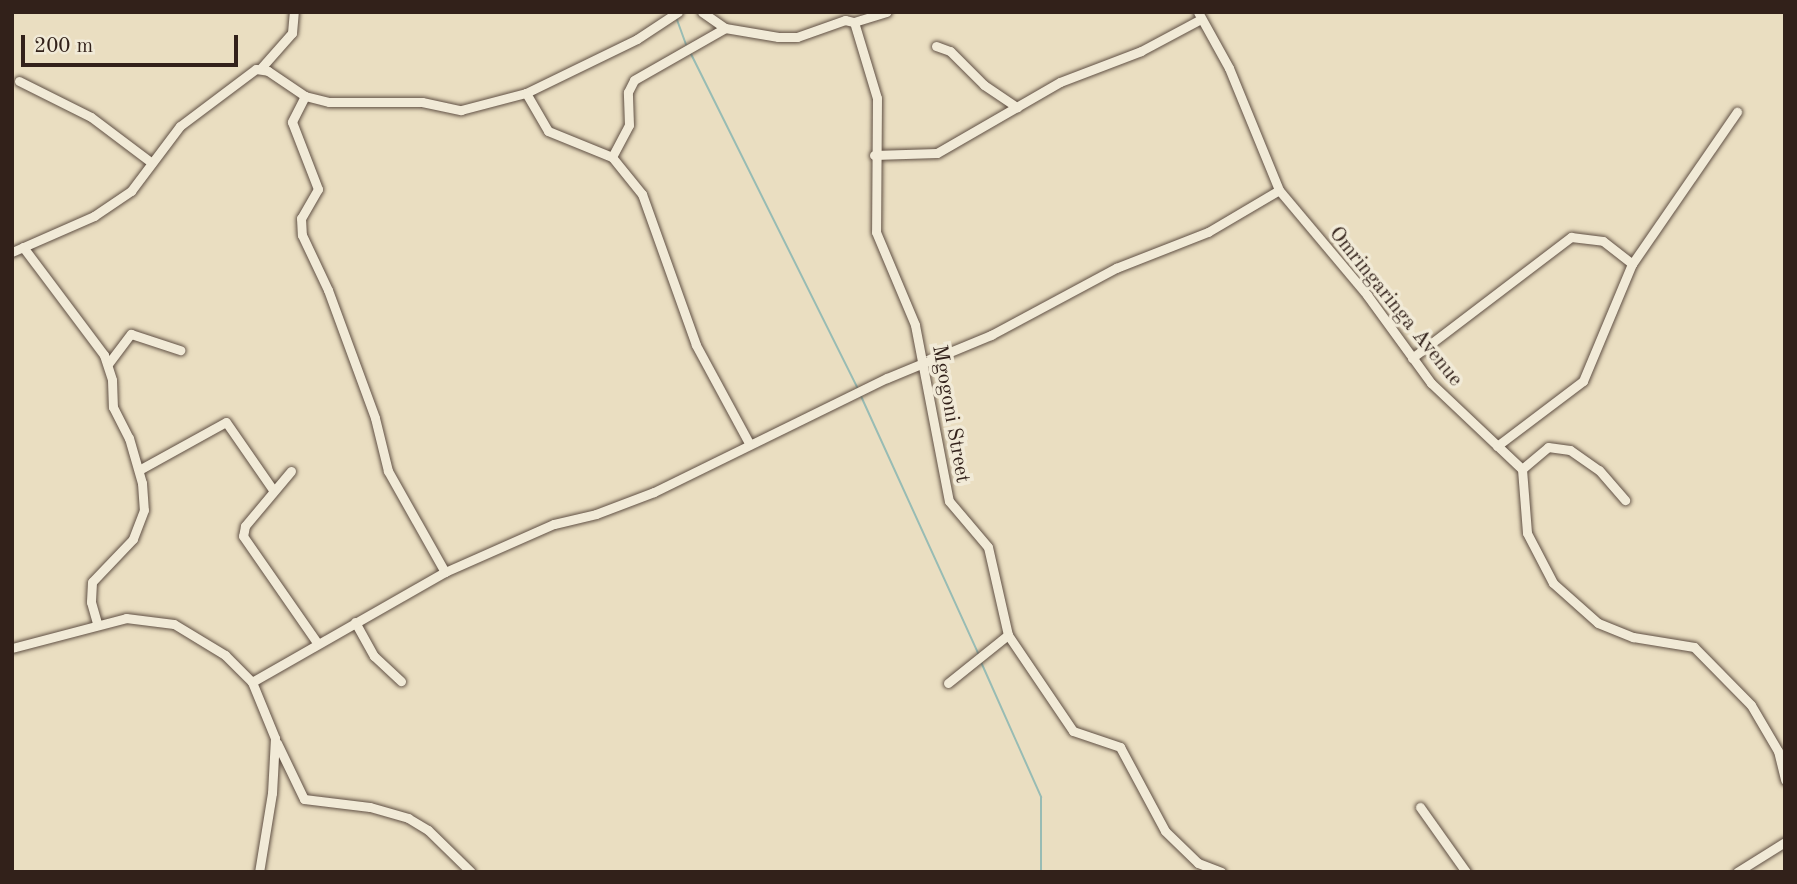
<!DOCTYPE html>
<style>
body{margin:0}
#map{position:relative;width:1797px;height:884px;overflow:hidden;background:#eadec1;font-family:"Old Standard TT",serif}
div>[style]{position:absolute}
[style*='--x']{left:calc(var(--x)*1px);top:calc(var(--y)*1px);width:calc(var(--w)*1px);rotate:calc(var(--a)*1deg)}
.stream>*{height:2px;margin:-1px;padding:0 1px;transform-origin:1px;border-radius:1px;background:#98bcb4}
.roads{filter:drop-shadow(0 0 2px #605044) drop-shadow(0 0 2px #605044)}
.minor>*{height:9px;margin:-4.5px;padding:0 4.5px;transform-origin:4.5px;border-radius:4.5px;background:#f1ead7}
span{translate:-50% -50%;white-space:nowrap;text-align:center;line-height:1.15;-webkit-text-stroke:7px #f1ead7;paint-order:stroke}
.street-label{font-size:21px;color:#32211a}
.frame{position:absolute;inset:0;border:14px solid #32211a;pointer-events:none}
.scale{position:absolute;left:21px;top:35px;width:217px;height:32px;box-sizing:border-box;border:4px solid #32211a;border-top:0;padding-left:9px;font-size:21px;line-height:24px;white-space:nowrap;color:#32211a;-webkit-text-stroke:5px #f1ead7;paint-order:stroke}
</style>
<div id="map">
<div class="stream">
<i style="--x:676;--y:17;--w:29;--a:70"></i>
<i style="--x:690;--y:52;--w:377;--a:63.5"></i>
<i style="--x:860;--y:394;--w:285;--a:65.5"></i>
<i style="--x:981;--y:662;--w:148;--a:66"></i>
<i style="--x:1041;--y:797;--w:75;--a:90"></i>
</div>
<div class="roads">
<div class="minor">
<i style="--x:702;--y:12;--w:28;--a:35"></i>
<i style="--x:725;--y:28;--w:54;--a:9.6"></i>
<i style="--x:778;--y:37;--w:19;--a:0"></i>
<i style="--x:797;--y:37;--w:51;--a:-19.5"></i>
<i style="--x:845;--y:20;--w:9;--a:13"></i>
<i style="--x:854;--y:22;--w:79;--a:73.2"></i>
<i style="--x:877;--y:98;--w:134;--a:90.4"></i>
<i style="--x:876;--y:232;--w:101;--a:67.2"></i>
<i style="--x:915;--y:325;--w:179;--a:79.1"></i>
<i style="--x:949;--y:501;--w:60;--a:49.7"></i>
<i style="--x:988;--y:547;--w:90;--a:77.2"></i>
<i style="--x:1008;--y:635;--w:116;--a:55.9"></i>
<i style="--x:1073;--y:731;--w:50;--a:18.8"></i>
<i style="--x:1120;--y:747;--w:95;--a:61.8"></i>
<i style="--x:1165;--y:831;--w:46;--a:44.1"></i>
<i style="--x:1198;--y:863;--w:25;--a:21"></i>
<i style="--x:1198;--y:12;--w:64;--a:61"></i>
<i style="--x:1229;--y:68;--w:132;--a:67.7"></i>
<i style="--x:1279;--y:190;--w:137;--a:50"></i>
<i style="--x:1367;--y:295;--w:109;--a:54"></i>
<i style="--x:1431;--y:383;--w:125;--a:43.4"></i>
<i style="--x:1522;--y:469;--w:64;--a:85.5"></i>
<i style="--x:1527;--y:533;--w:56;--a:62.5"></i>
<i style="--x:1553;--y:583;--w:60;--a:41.6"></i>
<i style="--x:1598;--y:623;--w:38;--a:22"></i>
<i style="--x:1633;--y:637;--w:62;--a:9.3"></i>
<i style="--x:1694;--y:647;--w:81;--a:45.5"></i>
<i style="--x:1751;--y:705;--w:53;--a:59.6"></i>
<i style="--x:1778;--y:751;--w:30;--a:76"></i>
<i style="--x:854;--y:22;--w:34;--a:-17"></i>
<i style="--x:936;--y:46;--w:15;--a:20"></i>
<i style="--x:950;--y:51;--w:48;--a:45"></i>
<i style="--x:984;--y:85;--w:40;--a:34"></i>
<i style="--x:261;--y:68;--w:47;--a:-48.5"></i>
<i style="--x:292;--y:33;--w:21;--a:-85"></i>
<i style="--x:19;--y:81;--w:80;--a:26.6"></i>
<i style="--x:91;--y:117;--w:76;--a:37"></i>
<i style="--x:526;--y:93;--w:44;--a:59.9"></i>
<i style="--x:548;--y:131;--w:69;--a:22.1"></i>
<i style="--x:612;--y:157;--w:48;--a:51"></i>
<i style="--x:642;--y:194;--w:160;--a:70.3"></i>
<i style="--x:696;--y:345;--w:111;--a:61.6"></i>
<i style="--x:305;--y:96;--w:29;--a:117"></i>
<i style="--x:292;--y:122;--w:72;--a:68.8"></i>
<i style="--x:318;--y:189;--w:34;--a:120"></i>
<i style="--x:301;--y:218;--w:17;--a:87"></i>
<i style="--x:302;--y:235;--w:61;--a:64.7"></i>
<i style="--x:328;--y:290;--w:136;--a:69.8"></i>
<i style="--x:375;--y:418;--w:55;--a:76.2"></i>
<i style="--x:388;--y:471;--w:116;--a:60.6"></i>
<i style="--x:874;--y:155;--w:63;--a:-1.8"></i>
<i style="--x:937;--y:153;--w:142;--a:-30"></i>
<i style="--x:1060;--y:82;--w:87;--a:-20.9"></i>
<i style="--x:1141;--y:51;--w:68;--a:-28.1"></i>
<i style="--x:612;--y:157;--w:36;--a:-62"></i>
<i style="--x:629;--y:125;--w:33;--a:-92"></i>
<i style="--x:628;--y:92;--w:13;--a:-63"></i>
<i style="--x:634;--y:80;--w:105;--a:-29.7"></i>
<i style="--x:23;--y:247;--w:135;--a:53.1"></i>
<i style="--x:104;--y:355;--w:26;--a:72"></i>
<i style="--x:112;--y:380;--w:27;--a:88"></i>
<i style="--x:113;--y:407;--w:35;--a:63"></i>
<i style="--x:129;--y:438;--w:47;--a:73.9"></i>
<i style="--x:142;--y:483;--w:27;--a:86"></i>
<i style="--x:144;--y:510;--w:31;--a:111"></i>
<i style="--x:133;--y:539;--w:59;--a:133.6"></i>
<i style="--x:92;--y:582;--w:20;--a:93"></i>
<i style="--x:91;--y:602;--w:22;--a:74"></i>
<i style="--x:12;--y:252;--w:90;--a:-23.7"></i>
<i style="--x:94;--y:216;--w:45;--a:-34"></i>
<i style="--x:131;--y:191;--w:81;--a:-53"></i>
<i style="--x:180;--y:126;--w:95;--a:-36.9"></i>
<i style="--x:256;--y:69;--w:12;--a:9"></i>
<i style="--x:268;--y:71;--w:45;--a:34"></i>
<i style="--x:305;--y:96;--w:25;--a:14"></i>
<i style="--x:329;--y:102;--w:93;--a:0"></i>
<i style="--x:422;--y:102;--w:40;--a:12"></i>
<i style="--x:461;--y:110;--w:67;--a:-14.7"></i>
<i style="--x:526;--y:93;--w:123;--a:-25.9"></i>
<i style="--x:637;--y:39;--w:49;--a:-33.4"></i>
<i style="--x:1412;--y:358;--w:200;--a:-37.3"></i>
<i style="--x:1571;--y:237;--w:32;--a:7"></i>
<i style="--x:1603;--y:241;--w:37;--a:38"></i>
<i style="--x:108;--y:364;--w:38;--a:-53"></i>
<i style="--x:131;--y:334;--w:52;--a:18.1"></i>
<i style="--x:1497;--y:446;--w:108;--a:-37.1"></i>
<i style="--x:1583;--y:381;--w:127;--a:-67.3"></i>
<i style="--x:1632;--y:264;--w:185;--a:-55.4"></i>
<i style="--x:1522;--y:469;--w:34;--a:-40"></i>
<i style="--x:1548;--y:447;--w:22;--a:8"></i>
<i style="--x:1570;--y:450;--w:35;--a:35"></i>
<i style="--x:1599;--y:470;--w:40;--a:49"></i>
<i style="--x:139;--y:470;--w:99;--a:-28.9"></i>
<i style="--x:226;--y:422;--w:83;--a:55.3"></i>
<i style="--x:291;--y:471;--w:72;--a:129.9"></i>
<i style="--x:245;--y:526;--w:10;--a:101"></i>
<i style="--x:243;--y:536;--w:131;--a:55.2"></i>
<i style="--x:355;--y:622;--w:39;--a:61"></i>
<i style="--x:374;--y:656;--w:37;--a:43"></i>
<i style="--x:12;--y:648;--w:118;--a:-14.7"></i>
<i style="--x:126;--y:618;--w:48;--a:7.1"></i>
<i style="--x:174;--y:624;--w:60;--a:31.3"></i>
<i style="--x:225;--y:655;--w:38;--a:45"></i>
<i style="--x:252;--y:682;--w:61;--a:67.7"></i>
<i style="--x:275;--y:738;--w:55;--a:93.1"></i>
<i style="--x:272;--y:793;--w:80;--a:99.3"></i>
<i style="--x:252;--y:682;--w:222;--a:-29.7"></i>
<i style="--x:445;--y:572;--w:119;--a:-23.8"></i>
<i style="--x:554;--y:524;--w:43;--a:-13.4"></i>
<i style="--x:596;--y:514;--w:62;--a:-20.8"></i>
<i style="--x:654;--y:492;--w:259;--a:-26.1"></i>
<i style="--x:887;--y:378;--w:113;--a:-22.5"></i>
<i style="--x:991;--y:335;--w:142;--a:-28.2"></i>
<i style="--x:1116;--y:268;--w:99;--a:-21.4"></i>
<i style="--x:1208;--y:232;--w:82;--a:-30.6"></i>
<i style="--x:948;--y:683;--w:77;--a:-38.7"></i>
<i style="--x:277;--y:743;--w:62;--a:64.3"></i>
<i style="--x:304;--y:799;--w:66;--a:6.9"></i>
<i style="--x:370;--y:807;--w:40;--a:16"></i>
<i style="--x:408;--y:818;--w:23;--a:31"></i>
<i style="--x:428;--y:830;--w:60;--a:44.3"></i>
<i style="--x:1420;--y:807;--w:80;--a:54.7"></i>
<i style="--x:1737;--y:872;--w:57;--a:-32"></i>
</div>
</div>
<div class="street-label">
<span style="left:1395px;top:307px;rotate:51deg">Omringaringa Avenue</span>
<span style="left:950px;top:414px;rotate:80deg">Mgogoni Street</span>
</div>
<div class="frame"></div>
<div class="scale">200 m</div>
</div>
